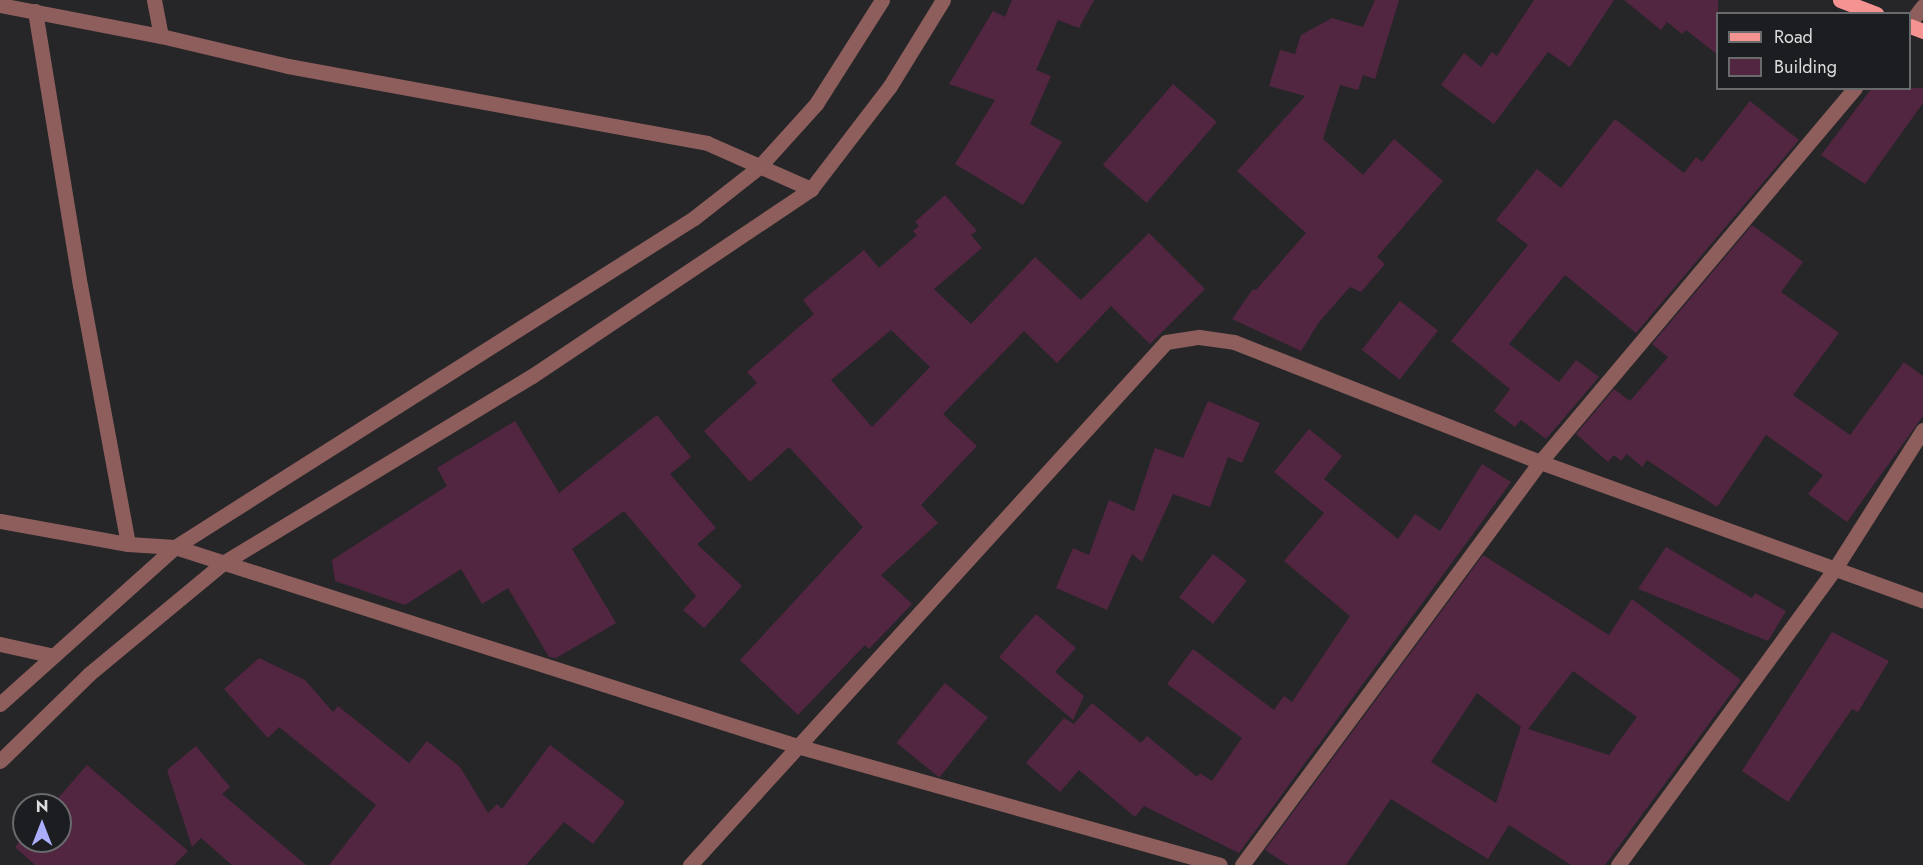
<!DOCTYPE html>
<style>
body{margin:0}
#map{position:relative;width:1923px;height:865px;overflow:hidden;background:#262629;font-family:Jost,sans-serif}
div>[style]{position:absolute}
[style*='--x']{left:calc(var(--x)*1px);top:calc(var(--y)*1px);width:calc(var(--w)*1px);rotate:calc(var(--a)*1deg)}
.building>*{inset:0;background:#522541;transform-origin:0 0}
.minor>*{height:15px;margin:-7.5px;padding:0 7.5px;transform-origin:7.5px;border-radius:7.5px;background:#8d5e5c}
.major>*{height:15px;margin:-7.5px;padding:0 7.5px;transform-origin:7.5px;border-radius:7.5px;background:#f49391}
span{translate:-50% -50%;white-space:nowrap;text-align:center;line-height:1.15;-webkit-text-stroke:5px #1c1d20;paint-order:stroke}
.legend{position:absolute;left:1716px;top:12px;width:195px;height:78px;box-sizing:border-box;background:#1c1d20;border:2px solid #696a6c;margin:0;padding:8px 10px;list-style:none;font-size:18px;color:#dcdddf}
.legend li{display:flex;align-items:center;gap:12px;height:30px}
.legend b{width:30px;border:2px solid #696a6c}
.north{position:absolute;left:12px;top:793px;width:60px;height:60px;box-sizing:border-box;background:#1c1d20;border:2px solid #696a6c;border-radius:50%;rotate:0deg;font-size:16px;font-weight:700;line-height:24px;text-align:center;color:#dcdddf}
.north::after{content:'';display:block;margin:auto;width:21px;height:27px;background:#abaffb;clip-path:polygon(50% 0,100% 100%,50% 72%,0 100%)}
</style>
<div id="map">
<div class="building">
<i style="clip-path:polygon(1012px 0,1094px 0,1079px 28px,1058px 20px,1036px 70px,1051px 76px,1030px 124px,1062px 142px,1023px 205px,955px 164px,995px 100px,949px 84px,993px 11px,1005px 17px)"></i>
<i style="clip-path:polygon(1375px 0,1399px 0,1375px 79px,1363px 75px,1358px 90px,1340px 85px,1323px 139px,1363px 175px,1394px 139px,1443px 181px,1377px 257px,1385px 264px,1361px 292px,1350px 287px,1319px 322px,1301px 351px,1232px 319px,1253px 289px,1256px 290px,1306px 233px,1237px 171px,1305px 96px,1269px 86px,1280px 50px,1295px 54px,1301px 35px,1332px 18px,1363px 27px)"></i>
<i style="clip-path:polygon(1534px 0,1614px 0,1570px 67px,1548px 52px,1494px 124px,1441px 85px,1464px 53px,1481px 67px,1492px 52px,1497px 56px)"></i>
<i style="clip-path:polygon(1624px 0,1718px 0,1718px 55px,1686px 30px,1682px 34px,1667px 22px,1661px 30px)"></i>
<i style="left:1173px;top:84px;width:58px;height:107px;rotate:41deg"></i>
<i style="clip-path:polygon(1872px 88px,1923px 88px,1923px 103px,1865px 184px,1821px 155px)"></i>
<i style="clip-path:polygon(1750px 101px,1799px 140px,1636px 333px,1565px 275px,1509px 344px,1559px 382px,1576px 360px,1599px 377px,1546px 439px,1521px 420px,1515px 427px,1494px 411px,1510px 389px,1451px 341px,1528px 245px,1496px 220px,1537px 169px,1561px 188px,1615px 119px,1684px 173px,1696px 157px,1702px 162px)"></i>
<i style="clip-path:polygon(evenodd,945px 195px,977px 231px,971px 235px,982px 248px,934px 289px,971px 324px,1035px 257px,1081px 300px,1149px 233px,1205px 289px,1150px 344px,1111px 306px,1057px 363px,1024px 331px,943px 414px,977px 446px,921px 505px,938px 523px,881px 575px,912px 604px,869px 649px,865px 645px,798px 715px,740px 660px,863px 527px,789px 447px,750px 482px,704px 431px,757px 383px,747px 372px,814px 314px,803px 300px,864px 250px,879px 268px,917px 235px,913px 231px,919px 226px,915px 222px,945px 195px,891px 330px,930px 367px,872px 427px,831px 380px,891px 330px)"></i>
<i style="clip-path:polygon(1752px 225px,1803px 262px,1781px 292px,1839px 333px,1793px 395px,1850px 435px,1904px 362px,1923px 376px,1923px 416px,1847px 522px,1808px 494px,1823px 475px,1766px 435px,1717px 507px,1647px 460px,1642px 467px,1627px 454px,1621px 461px,1614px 455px,1608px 462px,1576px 434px,1614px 389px,1630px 401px,1668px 357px,1652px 344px)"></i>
<i style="left:1400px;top:301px;width:48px;height:62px;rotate:38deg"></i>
<i style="clip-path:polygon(1208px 401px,1260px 423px,1242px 463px,1228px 457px,1210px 507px,1173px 494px,1142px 562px,1132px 554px,1107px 610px,1056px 588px,1073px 548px,1089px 555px,1109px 500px,1134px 511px,1155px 448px,1183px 458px)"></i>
<i style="clip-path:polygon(657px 415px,691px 457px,670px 474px,716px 528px,697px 544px,742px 586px,704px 628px,683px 610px,696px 596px,624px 511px,572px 549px,616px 623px,556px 658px,549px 657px,508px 588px,482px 604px,461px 569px,405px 605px,335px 581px,332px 560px,447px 486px,437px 468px,515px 421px,559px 493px)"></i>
<i style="clip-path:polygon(1309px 429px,1342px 456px,1324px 479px,1398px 539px,1415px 514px,1440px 531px,1482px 464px,1511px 482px,1239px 853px,1144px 806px,1135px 817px,1079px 770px,1060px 792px,1026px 763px,1064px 718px,1074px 724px,1092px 703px,1141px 743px,1147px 736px,1197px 777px,1200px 773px,1212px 781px,1242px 738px,1167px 684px,1193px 649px,1274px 710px,1284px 696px,1292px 702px,1350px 616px,1284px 561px,1324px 513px,1274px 472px)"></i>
<i style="clip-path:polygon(1666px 547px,1752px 598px,1755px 593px,1786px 611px,1768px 641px,1638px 589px)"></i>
<i style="left:1213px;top:554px;width:43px;height:55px;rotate:38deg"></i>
<i style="clip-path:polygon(evenodd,1483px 555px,1609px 635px,1632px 599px,1741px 680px,1605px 865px,1571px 865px,1509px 825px,1488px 859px,1391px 799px,1346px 865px,1288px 865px,1265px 850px,1483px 555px,1573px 671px,1637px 717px,1609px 755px,1528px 729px,1573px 671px,1483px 555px,1477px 693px,1521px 727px,1496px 803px,1431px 762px,1477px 693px)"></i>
<i style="clip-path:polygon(1036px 614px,1076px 648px,1055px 672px,1084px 696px,1073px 720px,999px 657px)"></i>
<i style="clip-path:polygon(1832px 632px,1889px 661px,1858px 712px,1852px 709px,1788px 802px,1742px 771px)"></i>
<i style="clip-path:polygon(259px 658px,305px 680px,333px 712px,338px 706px,409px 763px,427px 741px,460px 767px,488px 813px,497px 804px,502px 809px,550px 745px,625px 802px,593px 844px,564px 822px,526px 865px,329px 865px,376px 805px,279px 727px,268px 738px,224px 689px)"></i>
<i style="left:945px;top:683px;width:55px;height:77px;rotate:39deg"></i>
<i style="clip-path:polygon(196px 746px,230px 787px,222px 794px,306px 865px,232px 865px,201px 838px,192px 847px,167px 770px)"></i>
<i style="clip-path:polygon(87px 765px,188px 851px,174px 865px,35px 865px,15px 847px,24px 837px,24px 841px,60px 841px,60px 805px,52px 805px)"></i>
</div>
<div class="minor">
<i style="--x:154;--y:0;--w:37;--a:79"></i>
<i style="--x:0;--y:5;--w:164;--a:10.9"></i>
<i style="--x:161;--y:36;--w:130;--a:13.3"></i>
<i style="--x:288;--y:66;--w:426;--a:10.4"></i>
<i style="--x:707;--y:143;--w:114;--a:23.9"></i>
<i style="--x:35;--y:11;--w:278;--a:80.7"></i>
<i style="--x:80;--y:285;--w:263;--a:79.5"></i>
<i style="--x:1910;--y:23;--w:21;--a:-53"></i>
<i style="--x:0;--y:521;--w:130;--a:10.2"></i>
<i style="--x:128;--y:544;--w:47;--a:3.7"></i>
<i style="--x:175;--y:547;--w:653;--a:17.74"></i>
<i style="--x:797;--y:746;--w:439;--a:15.7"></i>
<i style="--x:0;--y:644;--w:51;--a:12.4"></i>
<i style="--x:0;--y:704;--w:235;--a:-41.9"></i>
<i style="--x:175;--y:547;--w:614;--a:-32.37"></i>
<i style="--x:694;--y:218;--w:83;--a:-38.1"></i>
<i style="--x:759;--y:167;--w:85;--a:-47.9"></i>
<i style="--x:816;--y:104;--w:123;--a:-57.6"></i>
<i style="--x:0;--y:761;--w:124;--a:-44.3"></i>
<i style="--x:89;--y:674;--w:174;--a:-39.6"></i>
<i style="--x:223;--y:563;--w:361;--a:-31.2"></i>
<i style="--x:532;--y:376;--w:336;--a:-33.8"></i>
<i style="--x:811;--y:189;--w:130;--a:-52.5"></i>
<i style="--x:890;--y:86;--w:101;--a:-58.4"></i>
<i style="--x:690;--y:865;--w:707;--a:-47.69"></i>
<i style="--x:1166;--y:342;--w:33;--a:-9"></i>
<i style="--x:1199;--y:337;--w:35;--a:8"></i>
<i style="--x:1234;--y:342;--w:329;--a:21.4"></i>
<i style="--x:1540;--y:462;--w:407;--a:19.9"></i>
<i style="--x:1242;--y:865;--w:501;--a:-53.52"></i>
<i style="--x:1540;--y:462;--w:489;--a:-49.9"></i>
<i style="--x:1618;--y:865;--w:366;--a:-53.8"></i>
<i style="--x:1834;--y:570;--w:166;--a:-57.6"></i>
</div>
<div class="major">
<i style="--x:1840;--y:0;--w:39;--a:21"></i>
<i style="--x:1910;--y:26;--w:14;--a:21"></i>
</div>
<ul class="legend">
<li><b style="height:8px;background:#f49391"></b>Road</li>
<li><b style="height:16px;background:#522541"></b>Building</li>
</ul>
<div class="north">N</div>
</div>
